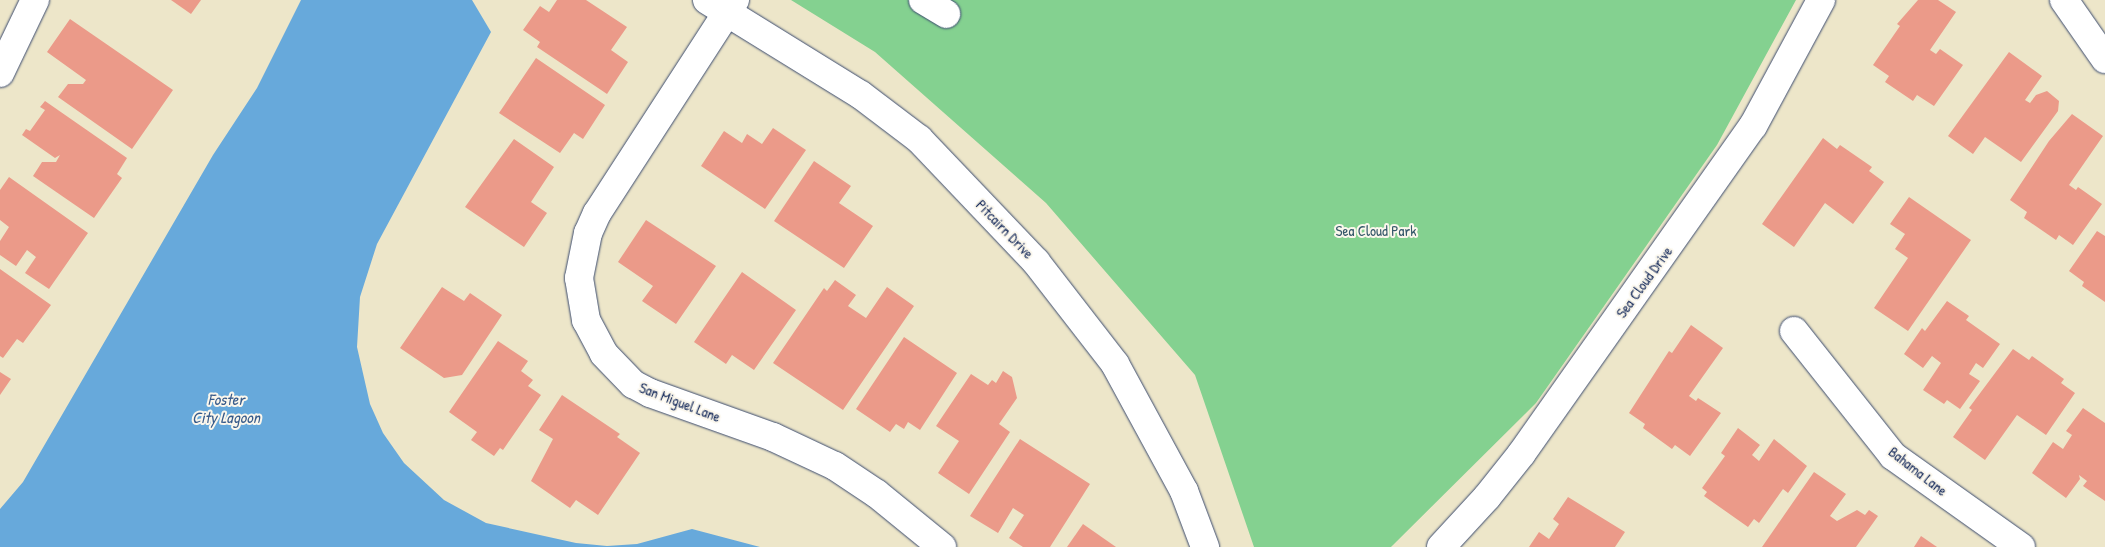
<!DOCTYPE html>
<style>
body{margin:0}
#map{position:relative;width:2105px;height:547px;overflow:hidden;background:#ede6c9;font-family:"Patrick Hand",sans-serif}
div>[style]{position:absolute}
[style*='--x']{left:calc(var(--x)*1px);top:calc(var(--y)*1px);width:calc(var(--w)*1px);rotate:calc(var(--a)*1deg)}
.green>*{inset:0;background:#84d190}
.water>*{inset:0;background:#67a9db}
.building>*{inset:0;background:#eb9a89}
.roads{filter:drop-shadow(0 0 1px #3a4a6e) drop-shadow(0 0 1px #3a4a6e)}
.minor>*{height:28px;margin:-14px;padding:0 14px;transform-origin:14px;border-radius:14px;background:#fff}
span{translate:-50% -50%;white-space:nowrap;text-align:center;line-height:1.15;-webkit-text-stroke:4px #fbf7ec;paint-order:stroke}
.street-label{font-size:15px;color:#1b2f5e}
.park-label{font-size:15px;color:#35586a}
.water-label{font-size:16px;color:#365a8a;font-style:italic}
</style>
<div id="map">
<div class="green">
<i style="clip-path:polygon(791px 0,1796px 0,1717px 145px,1536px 403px,1391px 547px,1254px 547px,1195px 375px,1046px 203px,875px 52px)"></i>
</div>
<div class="water">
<i style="clip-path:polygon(301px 0,472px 0,491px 32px,377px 244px,360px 297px,357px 347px,370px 404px,383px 433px,404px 463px,444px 500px,486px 523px,576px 543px,607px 546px,637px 544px,692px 529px,760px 547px,0 547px,0 509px,23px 482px,213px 155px,257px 88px)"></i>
</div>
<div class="building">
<i style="clip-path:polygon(171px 0,201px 0,191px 14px)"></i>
<i style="clip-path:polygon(557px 0,586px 0,627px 27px,611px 50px,628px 62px,607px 94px,537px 47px,540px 42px,523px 30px,540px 6px,549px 12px)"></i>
<i style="clip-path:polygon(1918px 0,1938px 0,1956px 12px,1930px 50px,1936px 54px,1940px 49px,1963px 65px,1934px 106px,1917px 95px,1913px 101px,1885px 82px,1889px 76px,1873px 65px,1900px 26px,1897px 24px)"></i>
<i style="clip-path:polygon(70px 19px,173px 90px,132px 149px,58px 97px,68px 84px,83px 84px,86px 80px,47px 52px)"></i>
<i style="clip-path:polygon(2009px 52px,2042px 76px,2025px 100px,2030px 103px,2036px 95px,2047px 91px,2059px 101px,2058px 111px,2021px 162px,1985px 137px,1973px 154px,1948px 136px)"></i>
<i style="clip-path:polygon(536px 58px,605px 105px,583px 139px,574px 133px,560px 153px,499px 113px)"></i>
<i style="clip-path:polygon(45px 101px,127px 158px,117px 174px,122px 178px,94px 218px,33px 176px,42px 162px,56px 162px,60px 155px,55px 158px,22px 135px,26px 129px,30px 131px,45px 110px,40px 107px)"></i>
<i style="clip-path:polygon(2072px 114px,2103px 136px,2069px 185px,2076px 190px,2078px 187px,2102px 204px,2073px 245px,2059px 235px,2056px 240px,2024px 218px,2027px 212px,2010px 200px,2049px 141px)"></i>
<i style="clip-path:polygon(773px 128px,806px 150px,765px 209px,701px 166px,724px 131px,742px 143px,747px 134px,762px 144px)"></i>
<i style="clip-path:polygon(1823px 138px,1837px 149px,1840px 145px,1872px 167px,1869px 171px,1884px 182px,1853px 224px,1825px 203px,1794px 247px,1762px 224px)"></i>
<i style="clip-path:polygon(514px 139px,554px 167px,531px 202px,547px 213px,524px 247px,465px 207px)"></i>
<i style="clip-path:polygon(814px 161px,851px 186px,839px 203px,873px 226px,844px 268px,774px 221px)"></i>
<i style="clip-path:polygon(9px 177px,88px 233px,49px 289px,25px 273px,36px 257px,27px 250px,16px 266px,0 255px,0 241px,9px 227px,0 220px,0 190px)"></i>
<i style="clip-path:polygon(1909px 197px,1971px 240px,1908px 331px,1874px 308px,1908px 258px,1895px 249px,1905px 234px,1890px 224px)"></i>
<i style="clip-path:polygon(646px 220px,716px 266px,676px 324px,642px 301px,653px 286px,618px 262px)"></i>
<i style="clip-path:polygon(2097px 231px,2105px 236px,2105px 302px,2082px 286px,2084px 282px,2069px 271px)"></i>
<i style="clip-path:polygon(0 269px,51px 305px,23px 343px,17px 339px,3px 358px,0 356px)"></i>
<i style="clip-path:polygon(742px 272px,796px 310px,754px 370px,732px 355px,726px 364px,694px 342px)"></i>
<i style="clip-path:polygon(835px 280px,856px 295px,848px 306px,866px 318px,887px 287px,914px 306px,843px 410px,773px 363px,824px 288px,827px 291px)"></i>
<i style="clip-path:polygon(442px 287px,464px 301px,470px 293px,502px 315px,462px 375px,444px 378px,400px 348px)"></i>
<i style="clip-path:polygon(1947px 301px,1969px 316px,1966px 320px,2000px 344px,1983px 368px,1976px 363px,1969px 374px,1980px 381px,1960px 409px,1947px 400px,1944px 404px,1923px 390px,1941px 363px,1932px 356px,1923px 368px,1904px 354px,1922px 328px,1925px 331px)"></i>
<i style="clip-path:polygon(1691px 325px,1723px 348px,1689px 396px,1696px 401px,1698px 398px,1721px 413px,1690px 456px,1675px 445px,1672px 449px,1643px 428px,1645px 424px,1629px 413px,1669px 351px,1672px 353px)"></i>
<i style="clip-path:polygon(904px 337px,957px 373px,920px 430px,908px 422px,904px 429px,896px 424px,890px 432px,856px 409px)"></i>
<i style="clip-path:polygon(498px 341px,528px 361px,521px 371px,533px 380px,528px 386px,541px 395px,503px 450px,500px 448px,494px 456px,471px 440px,477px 432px,449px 412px)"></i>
<i style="clip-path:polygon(2013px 349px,2029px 360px,2032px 356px,2064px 379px,2061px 383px,2075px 393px,2046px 435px,2017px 415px,1985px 460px,1953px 437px,1972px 410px,1969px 408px)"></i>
<i style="clip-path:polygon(1003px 371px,1012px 377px,1017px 398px,999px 424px,1010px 432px,969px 494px,938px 473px,959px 441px,936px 426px,971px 374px,988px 385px,992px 380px,996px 383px)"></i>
<i style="clip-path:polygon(0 372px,11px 379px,0 395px)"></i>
<i style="clip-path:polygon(562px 395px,620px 434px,617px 437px,640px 453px,598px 515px,576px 500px,570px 508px,531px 481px,553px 439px,539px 430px)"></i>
<i style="clip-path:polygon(2083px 408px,2105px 423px,2105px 501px,2083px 486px,2087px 481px,2079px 475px,2080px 479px,2066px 498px,2032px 473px,2053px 442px,2063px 449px,2072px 435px,2066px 431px)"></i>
<i style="clip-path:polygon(1738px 428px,1760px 445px,1752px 455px,1759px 461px,1774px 439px,1807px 466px,1788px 493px,1783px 489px,1759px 523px,1754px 519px,1748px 527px,1704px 496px,1707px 492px,1702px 488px,1725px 456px,1721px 453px)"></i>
<i style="clip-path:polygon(1020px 439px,1090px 484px,1050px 547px,1023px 547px,1009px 538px,1024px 515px,1013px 508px,998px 533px,970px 516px)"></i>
<i style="clip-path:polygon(1814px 472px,1846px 494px,1830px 516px,1837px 521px,1857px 510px,1865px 515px,1869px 510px,1878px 516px,1856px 547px,1762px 547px)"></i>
<i style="clip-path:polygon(1568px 497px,1625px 532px,1615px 547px,1529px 547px,1539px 532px,1549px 539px,1559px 524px,1553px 519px)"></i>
<i style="clip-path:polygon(1083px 524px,1116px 547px,1067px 547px)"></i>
<i style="clip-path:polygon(1921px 536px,1937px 547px,1914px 547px)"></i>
</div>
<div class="roads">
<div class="minor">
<i style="--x:707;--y:0;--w:181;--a:31.7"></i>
<i style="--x:861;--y:95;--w:73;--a:37.2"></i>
<i style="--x:919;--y:139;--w:170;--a:46.4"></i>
<i style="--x:1036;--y:262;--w:129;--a:52.2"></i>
<i style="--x:1115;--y:364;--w:145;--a:61.5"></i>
<i style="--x:1184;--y:491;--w:60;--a:69.4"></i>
<i style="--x:735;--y:0;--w:254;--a:122.9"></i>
<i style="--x:597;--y:213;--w:22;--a:114"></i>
<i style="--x:588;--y:233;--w:46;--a:101.3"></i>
<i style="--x:579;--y:278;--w:43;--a:80.5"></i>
<i style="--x:586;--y:320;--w:38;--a:62"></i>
<i style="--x:604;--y:354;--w:42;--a:46"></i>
<i style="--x:633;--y:384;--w:19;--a:28"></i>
<i style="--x:650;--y:393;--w:131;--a:19.7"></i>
<i style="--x:773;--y:437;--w:68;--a:25.1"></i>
<i style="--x:835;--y:466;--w:50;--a:33.7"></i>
<i style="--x:877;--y:494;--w:84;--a:39.2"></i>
<i style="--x:923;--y:0;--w:27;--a:31"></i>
<i style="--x:2064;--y:0;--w:72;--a:55.2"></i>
<i style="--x:0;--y:73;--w:81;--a:-64.4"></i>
<i style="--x:1794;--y:331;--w:159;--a:51.6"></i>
<i style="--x:1893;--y:456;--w:157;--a:35.4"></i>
<i style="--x:1441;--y:547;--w:68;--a:-47.4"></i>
<i style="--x:1487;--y:497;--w:56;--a:-51.5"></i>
<i style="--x:1522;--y:453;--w:400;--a:-54.8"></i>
<i style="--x:1753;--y:126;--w:143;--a:-61.6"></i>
</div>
</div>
<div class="street-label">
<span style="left:1005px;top:229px;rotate:46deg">Pitcairn Drive</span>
<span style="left:1644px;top:282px;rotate:-54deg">Sea Cloud Drive</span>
<span style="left:680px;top:402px;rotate:21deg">San Miguel Lane</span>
<span style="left:1918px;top:471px;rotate:38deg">Bahama Lane</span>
</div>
<div class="park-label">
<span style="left:1376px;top:231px">Sea Cloud Park</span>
</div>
<div class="water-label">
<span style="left:226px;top:408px">Foster<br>City Lagoon</span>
</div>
</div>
